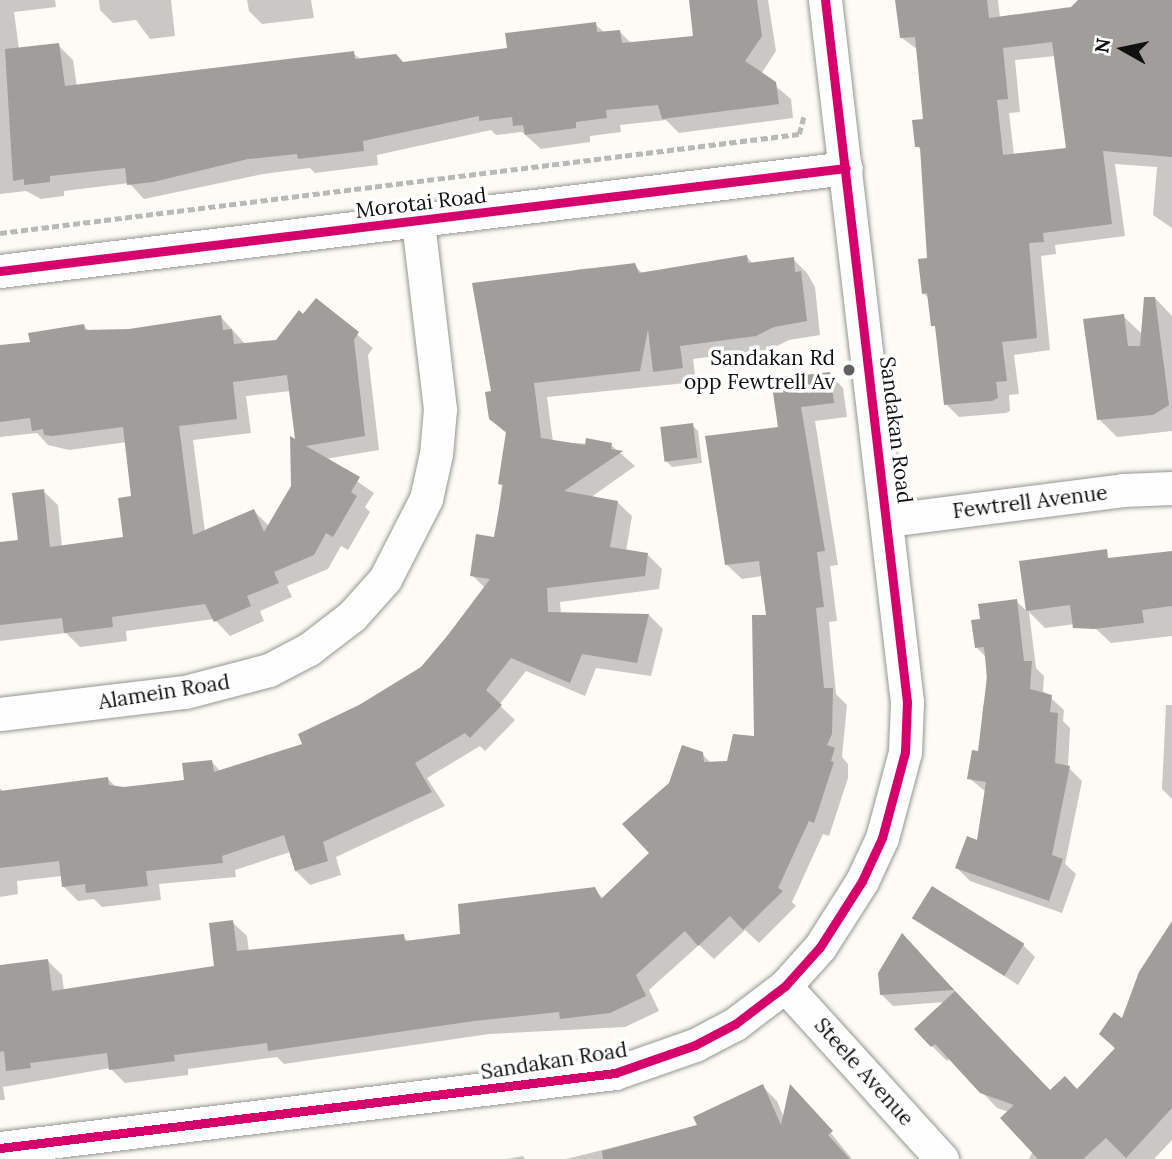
<!DOCTYPE html>
<style>
body{margin:0}
#map{position:relative;width:1172px;height:1159px;overflow:hidden;background:#fcfbf5;font-family:Lora,serif}
div>[style]{position:absolute}
[style*='--x']{left:calc(var(--x)*1px);top:calc(var(--y)*1px);width:calc(var(--w)*1px);rotate:calc(var(--a)*1deg)}
.shadow>*{inset:0;background:#0003}
.building>*{inset:0;background:#a09e9a;transform-origin:0 0}
.path>*{height:4.5px;margin-top:-2.25px;transform-origin:0;background:repeating-linear-gradient(90deg,#b9b9b8 0 7px,transparent 0 10.5px)}
.roads{filter:drop-shadow(0 0 2px #969693) drop-shadow(0 0 2px #969693)}
.minor>*{height:33px;margin:-16.5px;padding:0 16.5px;transform-origin:16.5px;border-radius:16.5px;background:#fffefe}
.cycleway>*{height:9px;margin:-4.5px;padding:0 4.5px;transform-origin:4.5px;border-radius:4.5px;background:#d6006c}
.dots>*{width:19px;height:19px;translate:-50% -50%;box-sizing:border-box;border:4px solid #fff;border-radius:50%}
span{translate:-50% -50%;white-space:nowrap;text-align:center;line-height:1.15;-webkit-text-stroke:7px #fff;paint-order:stroke}
.street-label{font-size:21px;color:#101010}
.poi-label{font-size:21px;color:#101010}
.right{translate:-100% -50%;text-align:right}
.north{position:absolute;left:1088px;top:14px;width:70px;height:70px;-webkit-text-stroke:5px #fff;paint-order:stroke;rotate:279deg;font-size:19px;font-weight:700;line-height:28px;text-align:center;color:#101010}
.north::after{content:'';display:block;margin:auto;width:24px;height:32px;background:#101010;clip-path:polygon(50% 0,100% 100%,50% 72%,0 100%)}
</style>
<div id="map">
<div class="shadow">
<i style="clip-path:polygon(0 0,55px 0,56px 7px,14px 12px,19px 49px,58px 45px,73px 60px,77px 87px,353px 53px,361px 60px,403px 64px,509px 49px,595px 24px,605px 33px,619px 31px,631px 43px,695px 37px,690px 0,768px 0,776px 51px,761px 74px,791px 99px,793px 118px,679px 133px,666px 120px,620px 125px,621px 132px,590px 136px,590px 142px,541px 149px,522px 132px,496px 135px,491px 130px,377px 155px,378px 165px,315px 173px,310px 168px,263px 174px,144px 199px,129px 183px,64px 191px,64px 196px,41px 199px,26px 191px,0 194px)"></i>
<i style="clip-path:polygon(99px 0,171px 0,175px 36px,150px 39px,136px 20px,113px 23px,100px 10px)"></i>
<i style="clip-path:polygon(247px 0,311px 0,314px 18px,262px 24px,249px 11px)"></i>
<i style="clip-path:polygon(evenodd,897px 0,998px 0,1000px 18px,1072px 8px,1081px 0,1172px 0,1172px 228px,1153px 215px,1157px 167px,1115px 164px,1125px 236px,1055px 245px,1056px 254px,1041px 256px,1050px 350px,1014px 355px,1019px 394px,1009px 395px,1010px 411px,1006px 413px,959px 417px,946px 404px,937px 330px,930px 299px,923px 293px,929px 260px,922px 151px,917px 146px,925px 120px,918px 50px,902px 38px,897px 0,1055px 56px,1068px 149px,1014px 155px,1009px 113px,1020px 112px,1015px 60px,1055px 56px)"></i>
<i style="clip-path:polygon(747px 257px,753px 264px,793px 259px,807px 273px,815px 287px,820px 335px,789px 340px,771px 349px,693px 359px,696px 382px,547px 397px,553px 442px,611px 445px,635px 466px,590px 498px,617px 502px,632px 516px,626px 551px,647px 554px,662px 569px,659px 589px,560px 602px,561px 614px,649px 615px,663px 629px,651px 676px,596px 668px,585px 696px,526px 671px,499px 705px,515px 720px,485px 751px,480px 746px,427px 778px,445px 806px,336px 857px,341px 875px,310px 885px,296px 871px,290px 852px,235px 870px,236px 877px,159px 884px,161px 900px,102px 907px,94px 899px,78px 901px,64px 887px,62px 876px,17px 881px,18px 894px,0 897px,0 788px,4px 792px,108px 779px,117px 788px,186px 781px,211px 761px,221px 772px,305px 745px,422px 668px,485px 588px,472px 575px,496px 539px,507px 434px,490px 418px,493px 393px,534px 280px,580px 269px,634px 265px,643px 274px)"></i>
<i style="clip-path:polygon(1155px 298px,1172px 316px,1172px 431px,1117px 437px,1099px 419px,1123px 316px,1143px 335px)"></i>
<i style="clip-path:polygon(evenodd,316px 300px,373px 348px,368px 355px,379px 450px,325px 459px,374px 493px,365px 507px,370px 512px,348px 550px,341px 546px,328px 569px,287px 586px,292px 597px,260px 611px,264px 621px,230px 636px,214px 619px,126px 631px,127px 641px,80px 647px,66px 633px,0 641px,0 544px,20px 541px,43px 491px,58px 505px,62px 547px,125px 539px,133px 497px,127px 442px,69px 450px,48px 445px,37px 433px,0 437px,0 347px,32px 343px,84px 326px,89px 331px,129px 330px,221px 317px,246px 345px,277px 341px,316px 300px,291px 391px,297px 442px,293px 486px,269px 526px,254px 511px,205px 532px,193px 440px,251px 433px,246px 396px,291px 391px)"></i>
<i style="clip-path:polygon(829px 373px,843px 388px,847px 417px,815px 421px,838px 565px,830px 566px,837px 621px,829px 622px,836px 694px,847px 705px,842px 757px,848px 764px,848px 778px,829px 836px,823px 834px,792px 902px,796px 906px,759px 943px,745px 930px,714px 959px,699px 945px,649px 990px,659px 1011px,625px 1027px,489px 1034px,284px 1064px,277px 1057px,188px 1069px,188px 1075px,125px 1083px,110px 1068px,3px 1087px,5px 1100px,0 1100px,0 967px,47px 960px,62px 975px,64px 991px,216px 968px,232px 922px,247px 936px,249px 952px,403px 936px,409px 942px,462px 936px,594px 889px,604px 899px,651px 853px,702px 754px,711px 763px,729px 762px,756px 738px,768px 617px,762px 576px,742px 579px,727px 565px,780px 428px)"></i>
<i style="clip-path:polygon(692px 425px,698px 431px,702px 463px,672px 467px,666px 461px)"></i>
<i style="clip-path:polygon(1172px 553px,1172px 636px,1111px 643px,1095px 628px)"></i>
<i style="clip-path:polygon(1060px 558px,1075px 624px,1045px 628px,1029px 612px,1036px 668px,1044px 676px,1043px 691px,1064px 710px,1063px 721px,1070px 728px,1068px 767px,1082px 781px,1065px 864px,1076px 874px,1062px 913px,970px 881px,957px 868px,979px 842px,986px 792px,969px 778px,980px 753px,983px 705px,987px 705px,986px 657px,977px 648px,982px 620px,1016px 601px,1028px 612px,1021px 563px)"></i>
<i style="clip-path:polygon(1166px 705px,1172px 705px,1172px 799px,1162px 789px)"></i>
<i style="clip-path:polygon(915px 917px,1023px 945px,1035px 957px,1018px 985px)"></i>
<i style="clip-path:polygon(1172px 924px,1172px 1140px,1154px 1159px,1029px 1159px,1033px 1151px,1009px 1112px,997px 1108px,950px 1058px,947px 1061px,932px 1046px,945px 1002px,893px 1006px,881px 994px,914px 947px,1050px 1092px,1078px 1091px,1117px 1049px,1123px 1020px)"></i>
<i style="clip-path:polygon(763px 1087px,777px 1101px,784px 1118px,804px 1100px,852px 1159px,566px 1159px,699px 1126px)"></i>
<i style="clip-path:polygon(523px 1156px,525px 1159px,506px 1159px)"></i>
</div>
<div class="building">
<i style="clip-path:polygon(689px 0,757px 0,762px 36px,745px 61px,776px 82px,779px 104px,662px 119px,658px 105px,606px 110px,607px 118px,576px 122px,576px 128px,525px 135px,523px 125px,513px 126px,512px 117px,479px 121px,479px 116px,363px 141px,364px 151px,298px 159px,297px 154px,248px 159px,153px 182px,127px 185px,125px 168px,50px 176px,50px 182px,24px 185px,24px 179px,13px 181px,5px 49px,59px 43px,65px 86px,354px 51px,355px 59px,396px 54px,403px 62px,507px 48px,505px 33px,596px 22px,597px 32px,620px 30px,622px 43px,693px 36px)"></i>
<i style="clip-path:polygon(evenodd,895px 0,987px 0,989px 18px,1071px 7px,1078px 0,1172px 0,1172px 157px,1103px 151px,1112px 224px,1043px 233px,1044px 242px,1029px 243px,1037px 338px,1002px 342px,1007px 381px,996px 382px,998px 398px,992px 401px,944px 405px,935px 326px,931px 326px,927px 293px,922px 294px,918px 259px,927px 258px,920px 147px,915px 147px,912px 120px,923px 119px,915px 37px,900px 38px,895px 0,1052px 42px,1066px 148px,1003px 155px,997px 100px,1008px 99px,1003px 48px,1052px 42px)"></i>
<i style="clip-path:polygon(747px 255px,748px 263px,794px 257px,795px 272px,801px 271px,807px 321px,774px 327px,756px 336px,680px 346px,683px 368px,653px 372px,648px 329px,640px 371px,534px 383px,541px 438px,585px 445px,586px 438px,612px 443px,611px 449px,623px 451px,564px 491px,618px 501px,610px 547px,648px 553px,645px 576px,547px 588px,548px 612px,649px 614px,637px 663px,582px 654px,570px 683px,511px 658px,486px 690px,502px 705px,470px 738px,465px 733px,415px 763px,432px 792px,323px 842px,328px 861px,295px 871px,284px 835px,222px 856px,223px 863px,146px 871px,148px 886px,86px 893px,85px 884px,62px 887px,59px 861px,0 868px,0 791px,108px 777px,109px 785px,124px 787px,184px 780px,182px 763px,212px 760px,214px 772px,302px 744px,298px 734px,359px 705px,421px 667px,448px 635px,490px 579px,470px 576px,476px 534px,494px 537px,503px 485px,498px 484px,506px 432px,489px 419px,485px 392px,491px 391px,472px 283px,635px 263px,639px 273px)"></i>
<i style="clip-path:polygon(1144px 297px,1155px 297px,1169px 405px,1153px 415px,1097px 420px,1083px 319px,1124px 314px,1128px 346px,1140px 346px)"></i>
<i style="clip-path:polygon(evenodd,316px 298px,359px 332px,354px 340px,365px 436px,306px 446px,360px 477px,351px 492px,357px 496px,333px 537px,326px 533px,314px 555px,274px 572px,279px 583px,247px 596px,251px 606px,214px 622px,205px 604px,112px 617px,113px 627px,64px 633px,62px 618px,0 625px,0 542px,18px 540px,12px 493px,44px 489px,50px 547px,123px 537px,118px 498px,131px 496px,123px 427px,53px 436px,44px 435px,43px 429px,32px 431px,30px 418px,0 422px,0 345px,30px 342px,28px 333px,84px 324px,85px 330px,129px 329px,221px 315px,223px 330px,232px 329px,234px 344px,276px 340px,299px 310px,303px 314px,316px 298px,287px 375px,295px 439px,290px 436px,291px 486px,264px 532px,254px 509px,193px 535px,179px 426px,237px 419px,233px 382px,287px 375px)"></i>
<i style="clip-path:polygon(830px 372px,834px 403px,801px 407px,825px 551px,817px 552px,824px 607px,816px 608px,824px 688px,833px 688px,832px 734px,827px 745px,835px 748px,831px 761px,834px 762px,814px 823px,809px 821px,778px 888px,783px 891px,743px 930px,730px 916px,698px 946px,685px 931px,636px 975px,646px 996px,610px 1013px,560px 1019px,559px 1012px,474px 1021px,268px 1051px,267px 1043px,174px 1055px,175px 1061px,109px 1070px,107px 1053px,30px 1063px,31px 1068px,6px 1071px,4px 1051px,0 1052px,0 965px,48px 959px,52px 991px,214px 966px,209px 923px,233px 920px,237px 951px,404px 934px,405px 941px,460px 934px,458px 904px,595px 887px,601px 899px,649px 853px,622px 824px,669px 783px,682px 745px,703px 752px,704px 762px,727px 761px,733px 734px,754px 736px,752px 615px,766px 615px,759px 561px,725px 565px,705px 436px,778px 427px,771px 379px)"></i>
<i style="left:693px;top:423px;width:35px;height:33px;rotate:83deg"></i>
<i style="clip-path:polygon(1107px 549px,1108px 558px,1172px 551px,1172px 606px,1142px 610px,1144px 623px,1094px 629px,1073px 628px,1070px 605px,1026px 611px,1019px 561px)"></i>
<i style="clip-path:polygon(1017px 599px,1024px 661px,1032px 661px,1030px 689px,1052px 695px,1050px 712px,1058px 713px,1055px 763px,1070px 766px,1052px 855px,1063px 859px,1049px 901px,955px 868px,967px 836px,977px 840px,986px 782px,967px 779px,972px 750px,978px 751px,987px 677px,984px 647px,975px 648px,971px 620px,980px 619px,978px 604px)"></i>
<i style="left:932px;top:886px;width:109px;height:38px;rotate:32deg"></i>
<i style="clip-path:polygon(1172px 921px,1172px 1108px,1126px 1158px,1106px 1138px,1083px 1159px,1038px 1159px,1000px 1118px,1014px 1105px,980px 1093px,935px 1044px,931px 1047px,914px 1029px,955px 991px,1050px 1090px,1065px 1076px,1077px 1089px,1115px 1048px,1099px 1034px,1114px 1012px,1122px 1018px,1139px 972px)"></i>
<i style="clip-path:polygon(902px 933px,954px 990px,880px 995px,878px 973px)"></i>
<i style="clip-path:polygon(763px 1084px,781px 1125px,790px 1084px,833px 1131px,828px 1135px,850px 1159px,603px 1159px,602px 1151px,697px 1125px,693px 1117px)"></i>
</div>
<div class="path">
<i style="--x:799;--y:134;--w:20;--a:-75"></i>
<i style="--x:0;--y:233;--w:805;--a:-7.06"></i>
</div>
<div class="roads">
<div class="minor">
<i style="--x:0;--y:271;--w:852;--a:-6.94"></i>
<i style="--x:889;--y:520;--w:236;--a:-7.3"></i>
<i style="--x:1123;--y:490;--w:49;--a:-2.3"></i>
<i style="--x:0;--y:714;--w:186;--a:-6.8"></i>
<i style="--x:185;--y:692;--w:87;--a:-14.7"></i>
<i style="--x:269;--y:670;--w:45;--a:-27.7"></i>
<i style="--x:309;--y:649;--w:54;--a:-37.5"></i>
<i style="--x:352;--y:616;--w:50;--a:-48.3"></i>
<i style="--x:385;--y:579;--w:90;--a:-62.9"></i>
<i style="--x:426;--y:499;--w:46;--a:-77.5"></i>
<i style="--x:436;--y:454;--w:45;--a:-84.9"></i>
<i style="--x:440;--y:409;--w:189;--a:-96.7"></i>
<i style="--x:785;--y:986;--w:234;--a:47.8"></i>
<i style="--x:0;--y:1148;--w:620;--a:-6.95"></i>
<i style="--x:615;--y:1073;--w:85;--a:-19.3"></i>
<i style="--x:695;--y:1045;--w:45;--a:-27.7"></i>
<i style="--x:735;--y:1024;--w:63;--a:-37.2"></i>
<i style="--x:785;--y:986;--w:52;--a:-48.1"></i>
<i style="--x:820;--y:947;--w:78;--a:-57.5"></i>
<i style="--x:862;--y:881;--w:47;--a:-65.1"></i>
<i style="--x:882;--y:838;--w:89;--a:-75"></i>
<i style="--x:905;--y:752;--w:50;--a:-87.7"></i>
<i style="--x:907;--y:702;--w:707;--a:-96.66"></i>
</div>
</div>
<div class="cycleway">
<i style="--x:0;--y:271;--w:852;--a:-6.94"></i>
<i style="--x:0;--y:1148;--w:620;--a:-6.95"></i>
<i style="--x:615;--y:1073;--w:85;--a:-19.3"></i>
<i style="--x:695;--y:1045;--w:45;--a:-27.7"></i>
<i style="--x:735;--y:1024;--w:63;--a:-37.2"></i>
<i style="--x:785;--y:986;--w:52;--a:-48.1"></i>
<i style="--x:820;--y:947;--w:78;--a:-57.5"></i>
<i style="--x:862;--y:881;--w:47;--a:-65.1"></i>
<i style="--x:882;--y:838;--w:89;--a:-75"></i>
<i style="--x:905;--y:752;--w:50;--a:-87.7"></i>
<i style="--x:907;--y:702;--w:707;--a:-96.66"></i>
</div>
<div class="dots">
<i style="left:849px;top:370px;background:#636260"></i>
</div>
<div class="street-label">
<span style="left:421px;top:203px;rotate:-7deg">Morotai Road</span>
<span style="left:896px;top:430px;rotate:83deg">Sandakan Road</span>
<span style="left:1030px;top:502px;rotate:-7deg">Fewtrell Avenue</span>
<span style="left:164px;top:692px;rotate:-9deg">Alamein Road</span>
<span style="left:554px;top:1061px;rotate:-9deg">Sandakan Road</span>
<span style="left:864px;top:1072px;rotate:48deg">Steele Avenue</span>
</div>
<div class="poi-label">
<span class="right" style="left:835px;top:370px">Sandakan Rd<br>opp Fewtrell Av</span>
</div>
<div class="north">N</div>
</div>
